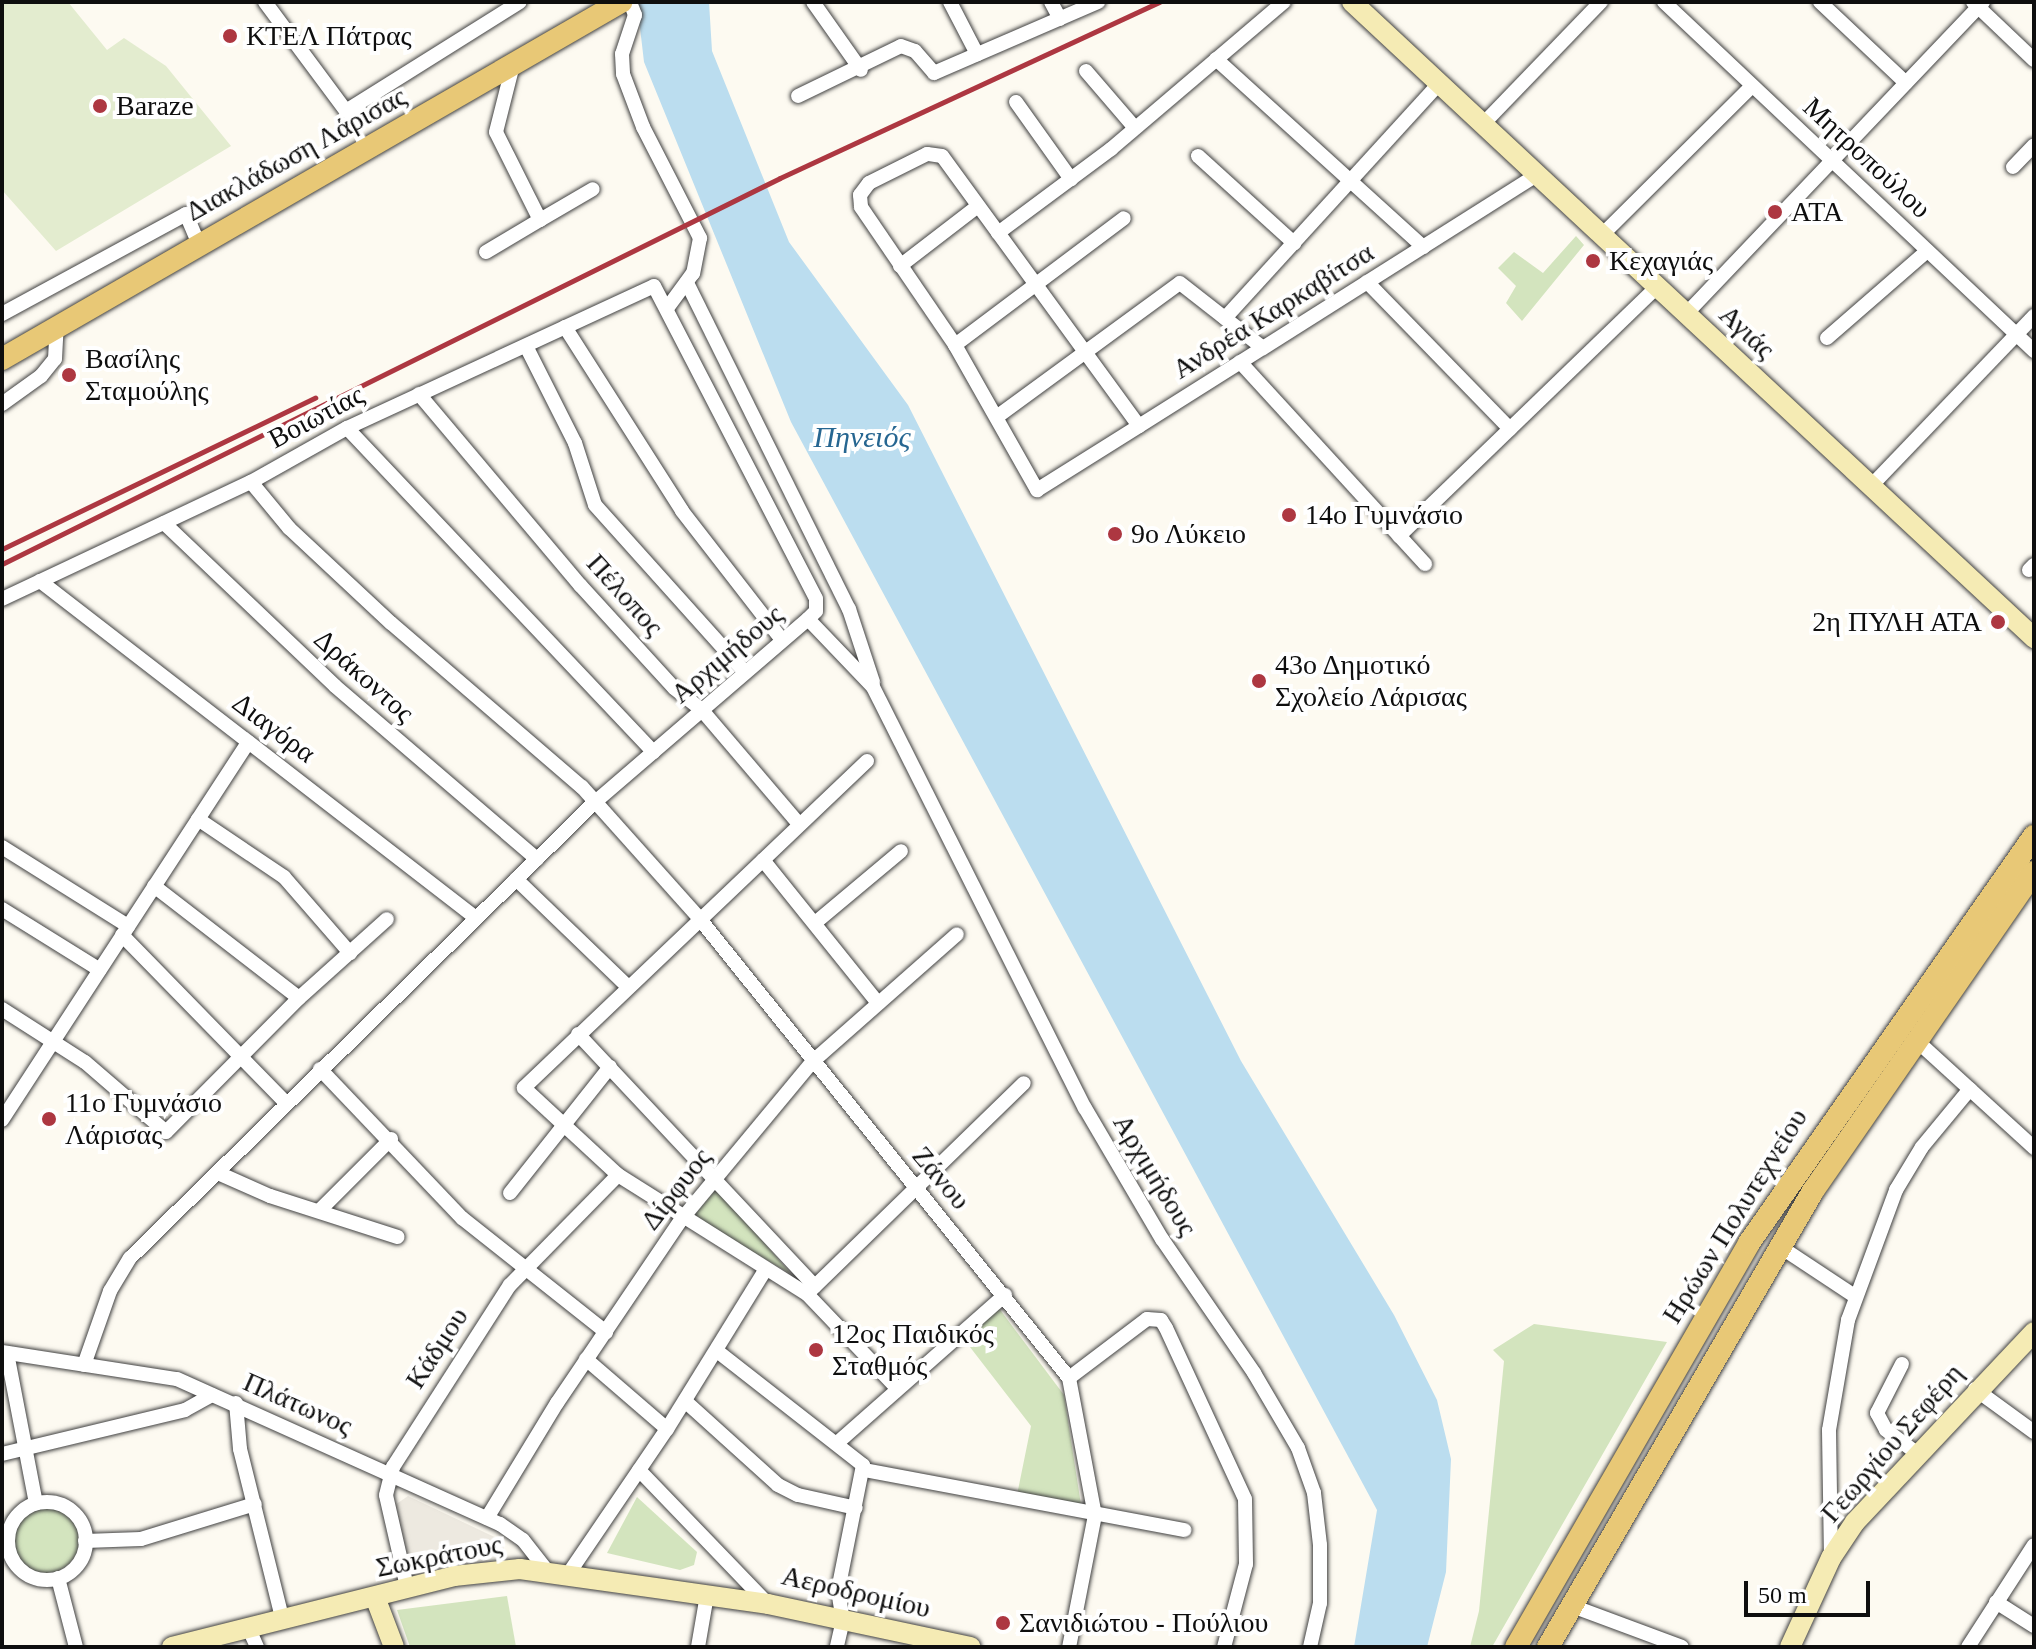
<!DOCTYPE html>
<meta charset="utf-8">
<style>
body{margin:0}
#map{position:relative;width:2036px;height:1649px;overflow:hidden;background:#fdfaf1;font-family:"Times New Roman",serif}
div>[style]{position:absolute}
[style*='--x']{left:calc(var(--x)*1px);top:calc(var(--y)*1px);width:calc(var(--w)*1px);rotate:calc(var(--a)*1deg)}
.green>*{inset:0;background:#d3e4be}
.round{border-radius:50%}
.pitch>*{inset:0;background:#e3eccf}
.plaza>*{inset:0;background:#ede9e0}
.water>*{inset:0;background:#bbddef}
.roads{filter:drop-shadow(0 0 2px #414141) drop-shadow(0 0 2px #414141)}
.street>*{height:14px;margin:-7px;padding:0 7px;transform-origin:7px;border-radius:7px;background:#fff}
.street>.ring{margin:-7px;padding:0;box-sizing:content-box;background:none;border:14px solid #fff;border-radius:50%}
.secondary>*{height:20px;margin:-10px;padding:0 10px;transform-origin:10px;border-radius:10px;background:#f5ebb4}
.primary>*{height:22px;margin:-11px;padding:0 11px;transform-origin:11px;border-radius:11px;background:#e8c876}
.rail>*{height:5px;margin:-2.5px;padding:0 2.5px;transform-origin:2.5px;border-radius:2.5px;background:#ad3741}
.dots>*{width:22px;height:22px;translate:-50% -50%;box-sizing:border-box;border:4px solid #fff;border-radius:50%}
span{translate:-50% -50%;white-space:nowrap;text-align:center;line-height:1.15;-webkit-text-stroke:8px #fff;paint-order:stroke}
.poi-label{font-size:28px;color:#0e0e0e}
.left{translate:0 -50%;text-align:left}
.right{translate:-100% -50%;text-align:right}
.street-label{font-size:28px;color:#0e0e0e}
.water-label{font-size:30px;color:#266691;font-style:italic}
.frame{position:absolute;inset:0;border:4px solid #0e0e0e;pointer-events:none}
.scale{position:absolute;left:1744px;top:1581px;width:126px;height:36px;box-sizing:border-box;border:4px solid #0e0e0e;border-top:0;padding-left:10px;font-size:24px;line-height:28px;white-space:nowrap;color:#0e0e0e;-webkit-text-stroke:6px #fff;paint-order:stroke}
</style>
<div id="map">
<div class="green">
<i style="clip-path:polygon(1576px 236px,1584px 245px,1522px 321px,1506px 303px,1516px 286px,1498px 268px,1514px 252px,1543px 273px)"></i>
<i style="clip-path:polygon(717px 1188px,791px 1274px,693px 1217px)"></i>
<i style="clip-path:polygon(998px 1307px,1064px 1395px,1081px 1505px,1017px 1495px,1031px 1426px,963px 1338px)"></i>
<i style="clip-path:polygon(1534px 1324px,1667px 1342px,1492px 1647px,1470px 1647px,1479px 1611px,1504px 1361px,1493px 1350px)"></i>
<i style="clip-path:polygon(637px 1497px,697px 1552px,694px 1565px,680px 1570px,607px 1553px)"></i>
<i class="round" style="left:13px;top:1507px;width:66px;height:66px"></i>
<i style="clip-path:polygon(507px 1596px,516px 1647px,410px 1647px,397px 1610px)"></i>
</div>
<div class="pitch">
<i style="clip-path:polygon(2px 2px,68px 2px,107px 50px,124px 38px,166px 66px,231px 146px,56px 251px,2px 190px)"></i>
</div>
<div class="plaza">
<i style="clip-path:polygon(408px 1496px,503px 1541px,505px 1557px,406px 1561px,392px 1507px)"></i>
</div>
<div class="water">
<i style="clip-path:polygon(637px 2px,709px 2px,712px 51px,789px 242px,908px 405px,1241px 1061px,1394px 1315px,1437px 1400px,1451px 1459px,1446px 1572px,1427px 1647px,1354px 1647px,1377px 1510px,791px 422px,644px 62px)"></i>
</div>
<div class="roads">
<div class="street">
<i style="--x:265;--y:2;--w:136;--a:53.4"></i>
<i style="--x:346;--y:111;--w:205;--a:-32.1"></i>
<i style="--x:630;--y:2;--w:14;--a:69"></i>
<i style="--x:635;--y:15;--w:41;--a:108.4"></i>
<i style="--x:622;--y:54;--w:20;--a:87"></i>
<i style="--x:623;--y:74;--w:57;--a:69.3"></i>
<i style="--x:643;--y:127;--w:125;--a:62.8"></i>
<i style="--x:700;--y:238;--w:36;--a:101"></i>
<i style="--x:693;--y:273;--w:42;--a:126.3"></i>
<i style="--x:813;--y:2;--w:83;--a:54.8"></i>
<i style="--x:950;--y:2;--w:59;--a:62.6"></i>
<i style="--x:1051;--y:2;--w:19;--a:62"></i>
<i style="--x:1664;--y:2;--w:509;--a:43.33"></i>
<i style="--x:1820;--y:2;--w:118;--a:43.3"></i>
<i style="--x:1973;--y:2;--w:84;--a:43.6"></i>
<i style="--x:1216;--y:59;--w:280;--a:42.2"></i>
<i style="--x:1086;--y:71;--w:75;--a:49.3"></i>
<i style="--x:798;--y:96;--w:114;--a:-25.9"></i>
<i style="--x:901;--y:46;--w:15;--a:20"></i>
<i style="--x:915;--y:51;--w:29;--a:49"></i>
<i style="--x:934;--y:73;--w:179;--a:-23.4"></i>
<i style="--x:1016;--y:102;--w:95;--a:54.5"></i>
<i style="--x:1483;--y:124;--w:170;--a:-46"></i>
<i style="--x:1198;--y:156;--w:130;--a:42.2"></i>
<i style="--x:2013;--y:167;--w:30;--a:-46"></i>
<i style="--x:540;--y:220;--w:61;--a:-30.3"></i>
<i style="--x:998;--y:233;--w:141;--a:-36.6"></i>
<i style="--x:1111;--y:149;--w:227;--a:-40.4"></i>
<i style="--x:1602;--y:235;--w:211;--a:-44.8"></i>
<i style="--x:486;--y:252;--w:63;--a:-30.7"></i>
<i style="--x:540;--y:220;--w:98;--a:-116.6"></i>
<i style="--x:496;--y:132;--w:69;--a:-75.8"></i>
<i style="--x:900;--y:266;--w:98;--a:-37.6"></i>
<i style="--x:1367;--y:282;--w:205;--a:45.8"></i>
<i style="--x:687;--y:283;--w:364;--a:63.6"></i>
<i style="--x:849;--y:609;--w:77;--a:71.8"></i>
<i style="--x:2;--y:314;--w:209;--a:-28.5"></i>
<i style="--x:186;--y:214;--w:33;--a:67"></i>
<i style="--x:1686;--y:314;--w:431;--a:-46.4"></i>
<i style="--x:1225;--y:318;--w:317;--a:-47.6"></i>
<i style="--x:565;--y:327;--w:218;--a:57.5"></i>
<i style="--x:682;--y:511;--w:163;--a:52.2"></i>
<i style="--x:1827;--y:338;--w:133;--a:-41"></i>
<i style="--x:955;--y:345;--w:211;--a:-36.9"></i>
<i style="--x:526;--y:346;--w:109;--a:63.2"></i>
<i style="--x:575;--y:443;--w:65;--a:72.1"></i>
<i style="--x:595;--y:505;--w:224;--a:48.1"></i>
<i style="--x:1240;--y:362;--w:274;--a:47.5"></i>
<i style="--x:419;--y:394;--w:250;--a:49.9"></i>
<i style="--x:580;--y:585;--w:139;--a:47.6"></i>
<i style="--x:674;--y:688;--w:34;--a:38"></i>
<i style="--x:701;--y:709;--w:151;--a:49.6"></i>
<i style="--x:2;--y:404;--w:48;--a:-35.7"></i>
<i style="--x:41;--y:376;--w:22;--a:-51"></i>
<i style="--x:55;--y:359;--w:34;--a:-87"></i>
<i style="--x:998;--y:416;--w:225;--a:-36.2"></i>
<i style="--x:1180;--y:283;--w:105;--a:38.1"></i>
<i style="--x:1139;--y:426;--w:334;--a:-126.1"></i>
<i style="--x:942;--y:156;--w:15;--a:-172"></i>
<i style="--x:927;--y:154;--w:65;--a:153.4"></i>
<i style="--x:869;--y:183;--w:15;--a:127"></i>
<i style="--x:860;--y:195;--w:12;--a:85"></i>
<i style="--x:861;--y:207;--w:167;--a:55.7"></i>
<i style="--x:955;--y:345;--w:167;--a:60.5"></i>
<i style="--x:1037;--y:490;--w:120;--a:-32.1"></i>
<i style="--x:1139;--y:426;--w:146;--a:-32.2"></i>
<i style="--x:1263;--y:348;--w:324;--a:-32.3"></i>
<i style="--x:347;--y:428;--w:446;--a:46.6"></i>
<i style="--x:251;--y:482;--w:60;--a:50.4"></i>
<i style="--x:289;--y:528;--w:139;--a:43"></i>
<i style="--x:391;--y:623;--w:252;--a:40.7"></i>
<i style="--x:582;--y:787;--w:176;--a:48.2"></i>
<i style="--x:699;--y:918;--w:590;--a:51.19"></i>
<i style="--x:1069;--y:1378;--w:139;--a:79.3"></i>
<i style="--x:1095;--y:1515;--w:135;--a:101.1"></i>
<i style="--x:1871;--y:486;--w:236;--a:-46.2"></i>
<i style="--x:164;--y:523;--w:236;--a:43.6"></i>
<i style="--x:335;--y:686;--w:266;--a:40.6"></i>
<i style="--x:1399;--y:536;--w:359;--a:-44"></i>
<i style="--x:2029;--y:570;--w:7;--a:-45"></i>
<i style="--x:40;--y:581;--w:551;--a:37.7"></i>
<i style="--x:2;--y:599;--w:275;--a:-25.2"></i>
<i style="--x:251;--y:482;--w:110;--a:-29.4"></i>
<i style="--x:347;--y:428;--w:338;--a:-24.8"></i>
<i style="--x:654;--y:286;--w:352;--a:62.6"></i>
<i style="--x:816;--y:599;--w:12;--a:90"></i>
<i style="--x:816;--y:611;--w:11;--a:135"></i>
<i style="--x:867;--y:761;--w:474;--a:136.4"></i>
<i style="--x:524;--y:1088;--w:128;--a:42.8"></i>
<i style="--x:618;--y:1175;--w:223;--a:32.2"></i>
<i style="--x:807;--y:1294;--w:129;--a:46.3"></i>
<i style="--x:198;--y:819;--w:104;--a:34"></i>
<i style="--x:284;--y:877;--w:101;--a:49"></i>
<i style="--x:2;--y:847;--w:149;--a:32.1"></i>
<i style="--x:763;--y:860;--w:182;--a:51.2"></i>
<i style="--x:516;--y:879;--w:153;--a:43.9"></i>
<i style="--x:154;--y:886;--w:183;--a:37.7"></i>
<i style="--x:2;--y:909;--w:115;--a:31.9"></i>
<i style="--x:815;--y:923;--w:112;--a:-39.9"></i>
<i style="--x:122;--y:935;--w:235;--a:45.7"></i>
<i style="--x:2;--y:1009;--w:98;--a:32.6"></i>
<i style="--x:85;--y:1062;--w:107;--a:40.8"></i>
<i style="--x:166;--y:1132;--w:189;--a:-45.2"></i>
<i style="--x:299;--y:998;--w:118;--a:-41.9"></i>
<i style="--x:578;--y:1034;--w:346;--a:46.8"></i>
<i style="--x:1917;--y:1041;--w:159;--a:42.4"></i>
<i style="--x:320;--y:1069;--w:206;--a:46.4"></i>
<i style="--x:462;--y:1218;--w:184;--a:38.4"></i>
<i style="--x:2;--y:1120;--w:451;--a:-56.9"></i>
<i style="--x:218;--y:1173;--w:57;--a:23.9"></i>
<i style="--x:270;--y:1196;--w:134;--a:17.8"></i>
<i style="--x:510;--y:1193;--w:161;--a:-51.6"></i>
<i style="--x:319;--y:1211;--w:102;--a:-45"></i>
<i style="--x:1779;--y:1246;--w:92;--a:33.5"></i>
<i style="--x:810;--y:1291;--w:298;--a:-44.2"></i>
<i style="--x:717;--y:1351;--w:185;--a:38"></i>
<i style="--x:863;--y:1465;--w:127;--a:101.3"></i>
<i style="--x:838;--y:1590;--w:30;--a:81"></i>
<i style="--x:843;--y:1620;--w:28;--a:103"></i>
<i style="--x:2;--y:1352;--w:177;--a:8.8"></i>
<i style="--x:177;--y:1379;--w:354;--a:24.2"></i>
<i style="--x:500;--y:1524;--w:28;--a:35"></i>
<i style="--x:523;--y:1540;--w:37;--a:52"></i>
<i style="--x:7;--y:1353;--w:153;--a:79.1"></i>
<i style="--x:586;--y:1359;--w:107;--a:40.8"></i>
<i style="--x:1902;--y:1364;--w:55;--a:117"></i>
<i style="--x:1877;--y:1413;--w:19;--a:62"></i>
<i style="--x:1886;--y:1430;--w:38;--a:37"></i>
<i style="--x:84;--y:1365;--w:78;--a:-70.6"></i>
<i style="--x:110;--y:1291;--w:39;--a:-59"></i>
<i style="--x:130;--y:1258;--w:650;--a:-44.44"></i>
<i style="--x:594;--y:803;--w:282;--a:-40.7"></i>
<i style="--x:808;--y:619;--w:94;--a:46.3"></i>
<i style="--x:873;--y:687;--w:471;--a:63.3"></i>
<i style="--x:1085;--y:1108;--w:152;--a:59.6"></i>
<i style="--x:1162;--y:1239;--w:163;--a:55.5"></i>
<i style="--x:1254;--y:1373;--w:87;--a:59.6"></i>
<i style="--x:1298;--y:1448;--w:48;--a:70.4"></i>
<i style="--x:1314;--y:1493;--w:52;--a:83.4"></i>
<i style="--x:1320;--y:1545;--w:58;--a:90"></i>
<i style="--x:1320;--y:1603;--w:45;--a:102.8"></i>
<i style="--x:1069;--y:1378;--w:98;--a:-37.1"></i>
<i style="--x:1147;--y:1319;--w:14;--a:4"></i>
<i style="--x:1161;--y:1320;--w:9;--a:58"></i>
<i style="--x:1166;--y:1328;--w:188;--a:65.2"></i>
<i style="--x:1245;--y:1499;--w:65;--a:89.1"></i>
<i style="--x:1246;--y:1564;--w:86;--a:104.8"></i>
<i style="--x:1975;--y:1389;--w:73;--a:36.1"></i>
<i style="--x:685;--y:1401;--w:125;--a:42.1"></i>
<i style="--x:778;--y:1485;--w:22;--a:27"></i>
<i style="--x:798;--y:1495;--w:59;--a:12.6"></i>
<i style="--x:236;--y:1403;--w:46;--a:85"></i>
<i style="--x:240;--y:1449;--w:177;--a:76"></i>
<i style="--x:837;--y:1443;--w:224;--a:-41.4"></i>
<i style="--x:2;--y:1454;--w:188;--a:-13.5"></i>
<i style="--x:185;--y:1410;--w:31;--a:-29"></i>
<i style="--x:639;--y:1470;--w:186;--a:46.1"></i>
<i style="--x:864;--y:1470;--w:326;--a:10.6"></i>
<i class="ring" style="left:8px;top:1502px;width:64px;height:64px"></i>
<i style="--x:487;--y:1518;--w:135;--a:-58.7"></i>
<i style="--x:557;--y:1403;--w:221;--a:-55.9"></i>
<i style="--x:681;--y:1220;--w:205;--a:-50.3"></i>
<i style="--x:812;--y:1062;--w:193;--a:-41.4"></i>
<i style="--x:85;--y:1541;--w:56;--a:-2"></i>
<i style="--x:141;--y:1539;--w:119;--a:-17.1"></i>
<i style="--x:1831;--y:1558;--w:128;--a:-90.9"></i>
<i style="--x:1829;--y:1430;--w:112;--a:-80.2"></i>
<i style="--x:1848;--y:1320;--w:139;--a:-69.7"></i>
<i style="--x:1896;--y:1190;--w:50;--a:-58.8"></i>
<i style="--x:1922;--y:1147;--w:75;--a:-50.4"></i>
<i style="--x:569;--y:1573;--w:174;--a:-55.8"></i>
<i style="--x:667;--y:1429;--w:188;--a:-58.3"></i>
<i style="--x:58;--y:1578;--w:71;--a:75.4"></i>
<i style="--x:407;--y:1587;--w:94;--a:-102.9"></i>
<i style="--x:386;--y:1495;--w:29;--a:-76"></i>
<i style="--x:393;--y:1467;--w:216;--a:-57.3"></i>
<i style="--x:510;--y:1285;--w:154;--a:-45.5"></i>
<i style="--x:1996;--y:1602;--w:45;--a:32.3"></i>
<i style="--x:1572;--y:1606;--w:117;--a:20.4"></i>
<i style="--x:249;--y:1629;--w:20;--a:66"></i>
<i style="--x:698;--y:1647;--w:53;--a:-80.2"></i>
<i style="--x:1968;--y:1647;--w:121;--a:-57.1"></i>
</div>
<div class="secondary">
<i style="--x:1352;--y:2;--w:933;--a:43"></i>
<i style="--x:375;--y:1597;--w:53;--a:69.2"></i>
<i style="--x:172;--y:1647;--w:291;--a:-14.1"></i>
<i style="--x:454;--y:1576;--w:66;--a:-6.1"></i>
<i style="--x:520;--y:1569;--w:250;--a:8"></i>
<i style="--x:768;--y:1604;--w:207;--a:12"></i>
<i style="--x:1790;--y:1647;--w:98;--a:-65.3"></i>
<i style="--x:1831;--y:1558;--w:43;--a:-56.3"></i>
<i style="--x:1855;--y:1522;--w:261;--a:-46.7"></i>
</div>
<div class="primary">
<i style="--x:2;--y:359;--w:715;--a:-29.97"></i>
<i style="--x:1516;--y:1647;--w:466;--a:-60"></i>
<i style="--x:1749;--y:1243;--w:497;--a:-55"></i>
<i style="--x:1548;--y:1647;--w:527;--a:-59.84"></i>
<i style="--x:1813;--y:1191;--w:388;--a:-55.3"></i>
</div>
</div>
<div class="rail">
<i style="--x:2;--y:549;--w:348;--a:-25.8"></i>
<i style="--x:2;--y:564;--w:868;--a:-26.39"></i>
<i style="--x:780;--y:178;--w:418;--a:-24.9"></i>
</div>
<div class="dots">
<i style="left:230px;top:36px;background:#ad3741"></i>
<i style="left:100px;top:106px;background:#ad3741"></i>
<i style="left:1775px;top:212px;background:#ad3741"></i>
<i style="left:1593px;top:261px;background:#ad3741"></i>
<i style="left:69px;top:375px;background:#ad3741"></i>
<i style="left:1289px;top:515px;background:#ad3741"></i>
<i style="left:1115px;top:534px;background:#ad3741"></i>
<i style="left:1998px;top:622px;background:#ad3741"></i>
<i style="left:1259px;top:681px;background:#ad3741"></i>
<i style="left:49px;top:1119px;background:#ad3741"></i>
<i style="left:816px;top:1350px;background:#ad3741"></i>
<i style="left:1003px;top:1623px;background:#ad3741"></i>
</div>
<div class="poi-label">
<span class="left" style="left:246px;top:36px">ΚΤΕΛ Πάτρας</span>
<span class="left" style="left:116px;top:106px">Baraze</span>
<span class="left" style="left:1791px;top:212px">ΑΤΑ</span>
<span class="left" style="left:1609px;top:261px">Κεχαγιάς</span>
<span class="left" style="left:85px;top:375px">Βασίλης<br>Σταμούλης</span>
<span class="left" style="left:1305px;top:515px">14ο Γυμνάσιο</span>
<span class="left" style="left:1131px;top:534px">9ο Λύκειο</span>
<span class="right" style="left:1982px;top:622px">2η ΠΥΛΗ ΑΤΑ</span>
<span class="left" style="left:1275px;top:681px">43ο Δημοτικό<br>Σχολείο Λάρισας</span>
<span class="left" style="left:65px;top:1119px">11ο Γυμνάσιο<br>Λάρισας</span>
<span class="left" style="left:832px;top:1350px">12ος Παιδικός<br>Σταθμός</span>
<span class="left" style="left:1019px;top:1623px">Σανιδιώτου - Πούλιου</span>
</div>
<div class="street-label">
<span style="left:296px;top:154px;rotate:-29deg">Διακλάδωση Λάρισας</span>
<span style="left:1867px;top:158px;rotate:43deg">Μητροπούλου</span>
<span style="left:1273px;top:311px;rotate:-32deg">Ανδρέα Καρκαβίτσα</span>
<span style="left:1747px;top:332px;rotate:43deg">Αγιάς</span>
<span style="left:316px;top:417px;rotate:-28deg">Βοιωτίας</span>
<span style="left:625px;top:595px;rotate:48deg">Πέλοπος</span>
<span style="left:727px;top:654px;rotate:-40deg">Αρχιμήδους</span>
<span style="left:364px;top:676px;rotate:42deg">Δράκοντος</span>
<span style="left:274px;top:728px;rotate:37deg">Διαγόρα</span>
<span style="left:1155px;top:1175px;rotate:59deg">Αρχιμήδους</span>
<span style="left:941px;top:1178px;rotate:50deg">Ζάνου</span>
<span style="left:676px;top:1189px;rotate:-52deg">Δίρφυος</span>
<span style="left:1735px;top:1216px;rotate:-58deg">Ηρώων Πολυτεχνείου</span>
<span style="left:437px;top:1348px;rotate:-57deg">Κάδμου</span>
<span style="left:298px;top:1404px;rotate:24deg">Πλάτωνος</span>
<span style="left:1892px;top:1443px;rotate:-49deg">Γεωργίου Σεφέρη</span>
<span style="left:439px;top:1556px;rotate:-11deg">Σωκράτους</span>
<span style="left:856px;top:1592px;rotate:13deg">Αεροδρομίου</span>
</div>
<div class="water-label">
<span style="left:862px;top:437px">Πηνειός</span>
</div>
<div class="frame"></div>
<div class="scale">50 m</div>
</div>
